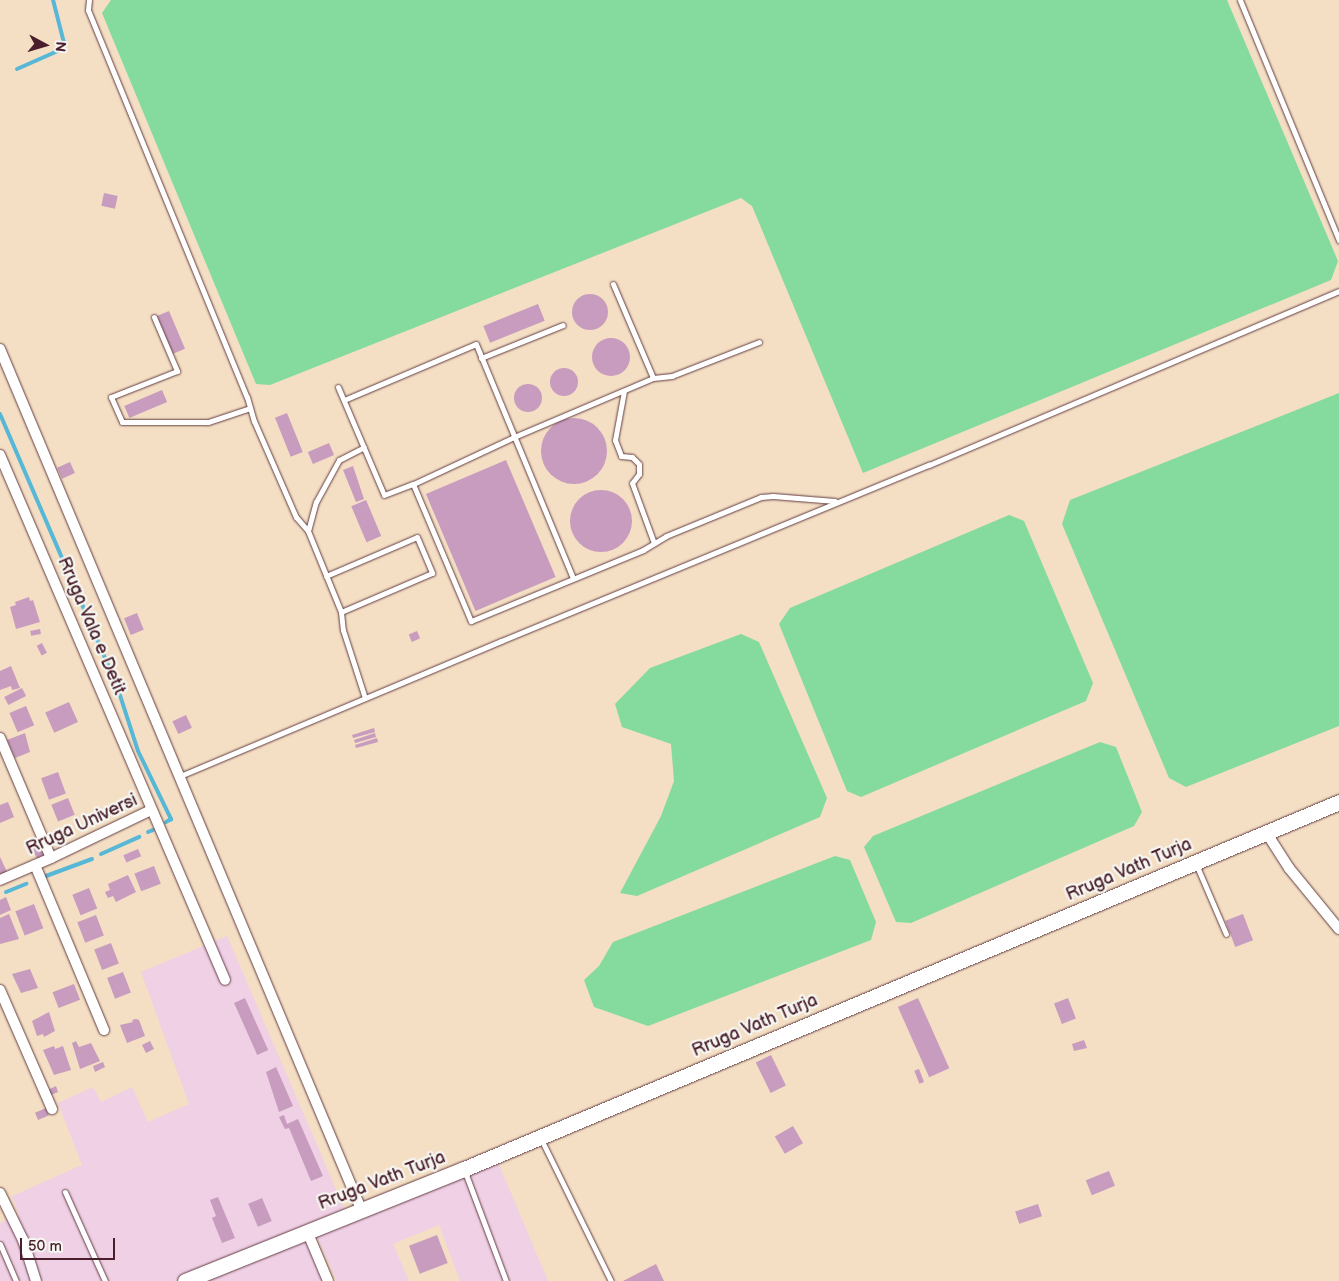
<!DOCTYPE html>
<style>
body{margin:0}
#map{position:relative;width:1339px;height:1281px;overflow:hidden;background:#f4dfc4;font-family:"Balsamiq Sans",sans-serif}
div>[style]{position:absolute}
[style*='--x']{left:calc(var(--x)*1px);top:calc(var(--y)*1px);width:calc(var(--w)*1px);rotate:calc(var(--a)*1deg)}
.built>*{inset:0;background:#efd0e5}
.green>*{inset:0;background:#85da9d}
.stream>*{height:4px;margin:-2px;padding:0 2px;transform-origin:2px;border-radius:2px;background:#57b7d6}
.building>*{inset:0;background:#c79cbe;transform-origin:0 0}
.round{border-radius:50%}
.roads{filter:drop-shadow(0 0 1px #643c42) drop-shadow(0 0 1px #643c42)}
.lane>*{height:5px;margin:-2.5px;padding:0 2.5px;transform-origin:2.5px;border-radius:2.5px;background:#fff}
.street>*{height:10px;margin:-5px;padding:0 5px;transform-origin:5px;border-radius:5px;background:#fff}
.secondary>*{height:15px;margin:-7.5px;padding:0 7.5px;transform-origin:7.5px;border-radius:7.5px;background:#fff}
span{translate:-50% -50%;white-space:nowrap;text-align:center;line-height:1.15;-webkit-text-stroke:4.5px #f6f6f2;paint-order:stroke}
.street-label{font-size:18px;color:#4a1f2b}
.north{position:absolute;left:20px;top:20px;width:50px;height:50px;-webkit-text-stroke:4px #f6f6f2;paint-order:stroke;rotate:96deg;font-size:14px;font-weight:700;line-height:20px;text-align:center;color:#4a1f2b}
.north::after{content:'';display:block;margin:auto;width:18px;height:22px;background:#4a1f2b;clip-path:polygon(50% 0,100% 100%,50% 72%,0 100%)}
.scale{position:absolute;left:20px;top:1238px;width:95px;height:22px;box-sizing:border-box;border:2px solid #4a1f2b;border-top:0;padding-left:6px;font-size:15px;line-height:18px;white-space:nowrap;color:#4a1f2b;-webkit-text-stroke:4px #f6f6f2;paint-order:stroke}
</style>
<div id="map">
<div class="built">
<i style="clip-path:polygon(227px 936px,345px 1210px,176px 1281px,0 1281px,0 1223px,19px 1215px,12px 1196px,82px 1165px,58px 1103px,93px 1087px,101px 1102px,132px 1087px,148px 1122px,189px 1104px,141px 972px)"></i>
<i style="clip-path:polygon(497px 1160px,548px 1281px,460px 1281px,439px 1225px,393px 1244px,409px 1281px,337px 1281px,316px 1235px)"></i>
<i style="clip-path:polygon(304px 1238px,323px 1281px,201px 1281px)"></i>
</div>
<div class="green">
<i style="clip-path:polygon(111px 0,1227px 0,1338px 261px,1331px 280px,863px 473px,752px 206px,741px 198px,270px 385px,256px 384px,102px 13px)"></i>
<i style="clip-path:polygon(1339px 393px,1339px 726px,1186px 787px,1169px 778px,1062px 524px,1070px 500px)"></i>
<i style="clip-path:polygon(1009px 515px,1024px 521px,1093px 683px,1086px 701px,861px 797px,847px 791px,779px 624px,790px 608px)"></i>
<i style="clip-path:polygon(741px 634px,759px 642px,827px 798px,820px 817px,637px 896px,620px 893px,661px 816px,674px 781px,671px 744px,622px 727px,615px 704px,650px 668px)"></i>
<i style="clip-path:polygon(1100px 742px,1116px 747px,1142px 812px,1134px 826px,911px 923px,896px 922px,864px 847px,873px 836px)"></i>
<i style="clip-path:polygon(835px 856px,850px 860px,876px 922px,871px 940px,648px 1026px,594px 1007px,584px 980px,599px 966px,613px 942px)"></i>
</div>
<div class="stream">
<i style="--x:17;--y:69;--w:47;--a:-23.8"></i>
<i style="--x:60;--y:50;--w:8;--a:-60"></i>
<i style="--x:64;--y:43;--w:44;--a:-104.3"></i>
<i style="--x:0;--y:414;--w:296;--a:66.7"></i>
<i style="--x:117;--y:686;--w:68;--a:72.1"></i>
<i style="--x:138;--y:751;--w:76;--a:64.1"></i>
<i style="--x:171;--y:819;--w:6;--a:149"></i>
<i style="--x:148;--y:832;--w:5;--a:-22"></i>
<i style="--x:101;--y:854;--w:42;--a:-24.1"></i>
<i style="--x:46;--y:876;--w:49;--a:-20.3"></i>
<i style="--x:6;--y:892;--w:22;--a:-22"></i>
</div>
<div class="building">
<i style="left:104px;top:193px;width:14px;height:13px;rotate:12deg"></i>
<i class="round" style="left:572px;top:294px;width:36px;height:36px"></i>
<i style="left:538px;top:304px;width:18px;height:59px;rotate:68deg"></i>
<i style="left:169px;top:311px;width:41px;height:13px;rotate:67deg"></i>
<i class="round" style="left:592px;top:338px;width:38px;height:38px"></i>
<i class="round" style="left:550px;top:368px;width:28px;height:28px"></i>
<i class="round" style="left:514px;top:384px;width:28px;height:28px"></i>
<i style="left:162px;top:390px;width:13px;height:41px;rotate:67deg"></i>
<i style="left:287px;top:413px;width:42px;height:13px;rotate:68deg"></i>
<i class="round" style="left:541px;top:418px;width:66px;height:66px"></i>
<i style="left:329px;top:443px;width:13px;height:23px;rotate:67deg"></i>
<i style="left:506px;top:460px;width:127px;height:87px;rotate:67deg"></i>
<i style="left:70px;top:462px;width:12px;height:14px;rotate:66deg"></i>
<i style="clip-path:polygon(353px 466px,364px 499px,356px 502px,343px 470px)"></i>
<i class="round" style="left:570px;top:490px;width:62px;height:62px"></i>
<i style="left:366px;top:500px;width:39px;height:16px;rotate:67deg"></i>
<i style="clip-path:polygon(29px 597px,30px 601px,33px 600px,40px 622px,16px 629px,10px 607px,16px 605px,15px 602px)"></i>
<i style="left:137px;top:613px;width:18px;height:14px;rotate:68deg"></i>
<i style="left:40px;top:629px;width:5px;height:10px;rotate:79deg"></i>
<i style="left:417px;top:631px;width:8px;height:9px;rotate:67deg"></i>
<i style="left:42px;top:643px;width:11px;height:6px;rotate:63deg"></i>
<i style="clip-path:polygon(11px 666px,20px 688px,12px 690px,11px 686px,0 690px,0 671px)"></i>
<i style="left:22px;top:688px;width:9px;height:20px;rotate:63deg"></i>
<i style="left:69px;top:702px;width:22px;height:26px;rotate:66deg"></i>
<i style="left:26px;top:706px;width:21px;height:18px;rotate:67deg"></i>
<i style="left:186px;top:715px;width:14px;height:15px;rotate:65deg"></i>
<i style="clip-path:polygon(374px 728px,375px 732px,353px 738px,352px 735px)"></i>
<i style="clip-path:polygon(25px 733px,30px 752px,15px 758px,7px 740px)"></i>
<i style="clip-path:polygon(375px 733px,376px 737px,355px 743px,354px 740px)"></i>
<i style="clip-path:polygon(377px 738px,378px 742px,356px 748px,355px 745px)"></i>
<i style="left:58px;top:772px;width:23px;height:18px;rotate:70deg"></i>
<i style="left:68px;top:798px;width:18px;height:18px;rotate:68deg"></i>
<i style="clip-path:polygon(8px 802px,14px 817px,0 823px,0 805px)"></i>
<i style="left:40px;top:843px;width:13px;height:9px;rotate:67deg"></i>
<i style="left:138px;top:849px;width:8px;height:16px;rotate:67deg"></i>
<i style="clip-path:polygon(0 857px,7px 872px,0 875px)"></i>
<i style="left:154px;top:866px;width:19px;height:21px;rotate:69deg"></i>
<i style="clip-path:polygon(128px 875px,136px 892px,116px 902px,113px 896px,108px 898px,105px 892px,110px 890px,108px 884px)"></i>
<i style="left:89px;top:888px;width:22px;height:18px;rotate:68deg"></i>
<i style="clip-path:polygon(6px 897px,11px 910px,0 915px,0 900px)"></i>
<i style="left:34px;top:904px;width:26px;height:20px;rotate:69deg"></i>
<i style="clip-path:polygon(9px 914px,19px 939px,0 944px,0 918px)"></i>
<i style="left:1243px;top:914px;width:28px;height:19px;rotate:69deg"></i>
<i style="left:96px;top:915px;width:22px;height:20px;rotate:69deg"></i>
<i style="left:111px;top:943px;width:22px;height:18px;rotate:69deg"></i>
<i style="clip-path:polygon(30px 969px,38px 988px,21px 993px,12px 974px)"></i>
<i style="left:123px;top:972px;width:22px;height:17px;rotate:69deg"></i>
<i style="left:74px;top:984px;width:17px;height:23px;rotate:69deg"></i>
<i style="left:245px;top:998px;width:57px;height:12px;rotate:66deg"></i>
<i style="left:918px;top:998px;width:77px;height:22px;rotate:66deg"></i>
<i style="left:1068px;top:998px;width:22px;height:15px;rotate:69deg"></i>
<i style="clip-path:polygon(49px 1012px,55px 1031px,44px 1037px,43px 1034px,37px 1036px,32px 1021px)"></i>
<i style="clip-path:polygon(136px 1019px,139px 1020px,145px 1036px,127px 1043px,120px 1025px,133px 1022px,132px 1020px)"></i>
<i style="clip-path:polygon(1084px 1040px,1087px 1048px,1074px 1051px,1072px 1044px)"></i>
<i style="clip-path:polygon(76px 1041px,79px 1047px,91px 1043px,100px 1061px,80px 1069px,72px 1043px)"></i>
<i style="left:150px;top:1041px;width:9px;height:9px;rotate:63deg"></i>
<i style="clip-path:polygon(54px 1046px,55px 1049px,63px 1046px,71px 1070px,54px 1075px,43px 1050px)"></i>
<i style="left:771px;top:1055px;width:34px;height:17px;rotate:64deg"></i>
<i style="clip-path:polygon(103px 1062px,105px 1067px,95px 1072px,93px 1066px)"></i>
<i style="clip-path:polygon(276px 1067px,293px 1106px,279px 1112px,266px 1072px)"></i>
<i style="left:919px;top:1069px;width:14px;height:5px;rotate:69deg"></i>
<i style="clip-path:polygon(56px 1086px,58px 1092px,51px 1095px,48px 1090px)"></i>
<i style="left:46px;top:1108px;width:8px;height:12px;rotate:67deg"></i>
<i style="clip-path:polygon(284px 1115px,287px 1124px,298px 1119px,323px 1176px,311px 1181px,289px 1128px,285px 1129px,279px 1117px)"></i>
<i style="left:793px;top:1126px;width:20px;height:21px;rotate:60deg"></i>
<i style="left:1109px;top:1171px;width:16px;height:25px;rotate:68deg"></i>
<i style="clip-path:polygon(218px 1197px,235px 1238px,222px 1243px,212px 1218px,216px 1216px,210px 1200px)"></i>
<i style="left:262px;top:1198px;width:25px;height:15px;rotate:67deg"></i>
<i style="left:1038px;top:1204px;width:13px;height:24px;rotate:72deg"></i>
<i style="left:437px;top:1235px;width:30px;height:30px;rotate:69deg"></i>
<i style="clip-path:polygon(656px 1264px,664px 1281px,623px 1281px)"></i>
</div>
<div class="roads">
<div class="lane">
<i style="--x:89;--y:0;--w:10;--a:96"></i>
<i style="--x:88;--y:10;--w:418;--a:67.7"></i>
<i style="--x:247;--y:397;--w:25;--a:74"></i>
<i style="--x:254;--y:421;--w:105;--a:66.4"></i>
<i style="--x:296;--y:517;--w:18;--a:49"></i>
<i style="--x:308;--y:531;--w:87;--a:67.8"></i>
<i style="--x:341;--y:612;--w:18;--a:84"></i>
<i style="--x:343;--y:630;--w:71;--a:72.1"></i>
<i style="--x:1240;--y:0;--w:260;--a:67.6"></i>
<i style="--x:613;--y:284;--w:102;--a:66.9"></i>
<i style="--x:154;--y:317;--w:59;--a:66.9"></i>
<i style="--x:177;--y:371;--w:71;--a:158.5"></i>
<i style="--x:111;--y:397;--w:27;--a:66"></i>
<i style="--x:122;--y:422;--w:86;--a:0"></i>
<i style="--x:208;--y:422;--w:44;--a:-18.4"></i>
<i style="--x:759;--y:342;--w:93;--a:158.7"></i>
<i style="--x:672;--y:376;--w:19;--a:174"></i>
<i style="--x:653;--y:378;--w:151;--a:157"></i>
<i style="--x:514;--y:437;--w:111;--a:155"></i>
<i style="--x:413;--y:484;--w:149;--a:67.1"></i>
<i style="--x:471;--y:621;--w:186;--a:-22.4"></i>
<i style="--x:643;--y:550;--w:27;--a:-31"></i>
<i style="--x:666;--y:536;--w:103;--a:-22.3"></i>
<i style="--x:761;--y:497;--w:12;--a:-5"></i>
<i style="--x:773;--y:496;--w:62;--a:4.6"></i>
<i style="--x:481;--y:358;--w:88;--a:-21.9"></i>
<i style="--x:338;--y:387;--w:117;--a:66.9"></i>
<i style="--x:384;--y:495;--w:31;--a:-21"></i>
<i style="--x:624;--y:391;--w:50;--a:100.4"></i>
<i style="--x:615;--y:440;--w:17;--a:69"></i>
<i style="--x:621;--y:456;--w:11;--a:5"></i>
<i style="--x:632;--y:457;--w:10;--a:45"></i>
<i style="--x:639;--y:464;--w:10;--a:90"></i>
<i style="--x:639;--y:474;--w:11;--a:128"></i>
<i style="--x:632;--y:483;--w:64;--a:69.9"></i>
<i style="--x:344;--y:400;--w:143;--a:-23"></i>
<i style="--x:476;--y:344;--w:253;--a:67.5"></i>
<i style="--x:308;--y:531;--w:30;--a:-75"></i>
<i style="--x:316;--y:502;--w:48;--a:-61.3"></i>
<i style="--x:339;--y:460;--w:28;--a:-27"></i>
<i style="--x:326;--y:576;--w:99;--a:-23.2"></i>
<i style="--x:417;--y:537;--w:39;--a:67"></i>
<i style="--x:432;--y:573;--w:99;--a:156.8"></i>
<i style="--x:180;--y:776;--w:348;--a:-22.8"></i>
<i style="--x:501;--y:641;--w:463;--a:-22.4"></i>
<i style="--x:929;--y:465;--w:445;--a:-23"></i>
<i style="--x:1196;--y:864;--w:76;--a:66.8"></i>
<i style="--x:541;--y:1139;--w:158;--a:63.8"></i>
<i style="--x:465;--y:1172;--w:116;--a:69.4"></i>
<i style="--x:65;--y:1192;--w:98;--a:65.8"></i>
<i style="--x:0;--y:1244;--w:40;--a:66.6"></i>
</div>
<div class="street">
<i style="--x:0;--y:349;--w:933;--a:67.23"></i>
<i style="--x:0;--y:455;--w:571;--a:66.8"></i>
<i style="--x:0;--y:738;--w:130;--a:67"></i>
<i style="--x:1266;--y:832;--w:43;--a:57.4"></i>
<i style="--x:1289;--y:868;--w:79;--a:50.7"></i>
<i style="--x:35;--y:865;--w:179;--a:67.3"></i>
<i style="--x:0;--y:880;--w:56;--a:-23.3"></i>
<i style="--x:51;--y:858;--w:111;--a:-25.6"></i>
<i style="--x:0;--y:990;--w:130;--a:66.4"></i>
<i style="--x:0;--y:1193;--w:52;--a:63.9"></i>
<i style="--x:23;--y:1240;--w:43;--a:72.4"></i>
<i style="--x:307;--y:1231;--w:54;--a:67.2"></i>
</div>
<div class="secondary">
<i style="--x:185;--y:1281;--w:301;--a:-21.9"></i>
<i style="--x:464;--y:1169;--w:949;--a:-22.75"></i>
</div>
</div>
<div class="street-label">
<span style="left:91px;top:626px;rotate:67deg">Rruga Vala e Detit</span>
<span style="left:82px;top:825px;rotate:-25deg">Rruga Universi</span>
<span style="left:1129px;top:870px;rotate:-23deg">Rruga Vath Turja</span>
<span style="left:755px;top:1026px;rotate:-23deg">Rruga Vath Turja</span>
<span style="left:382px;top:1181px;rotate:-21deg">Rruga Vath Turja</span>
</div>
<div class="north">N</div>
<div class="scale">50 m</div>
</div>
